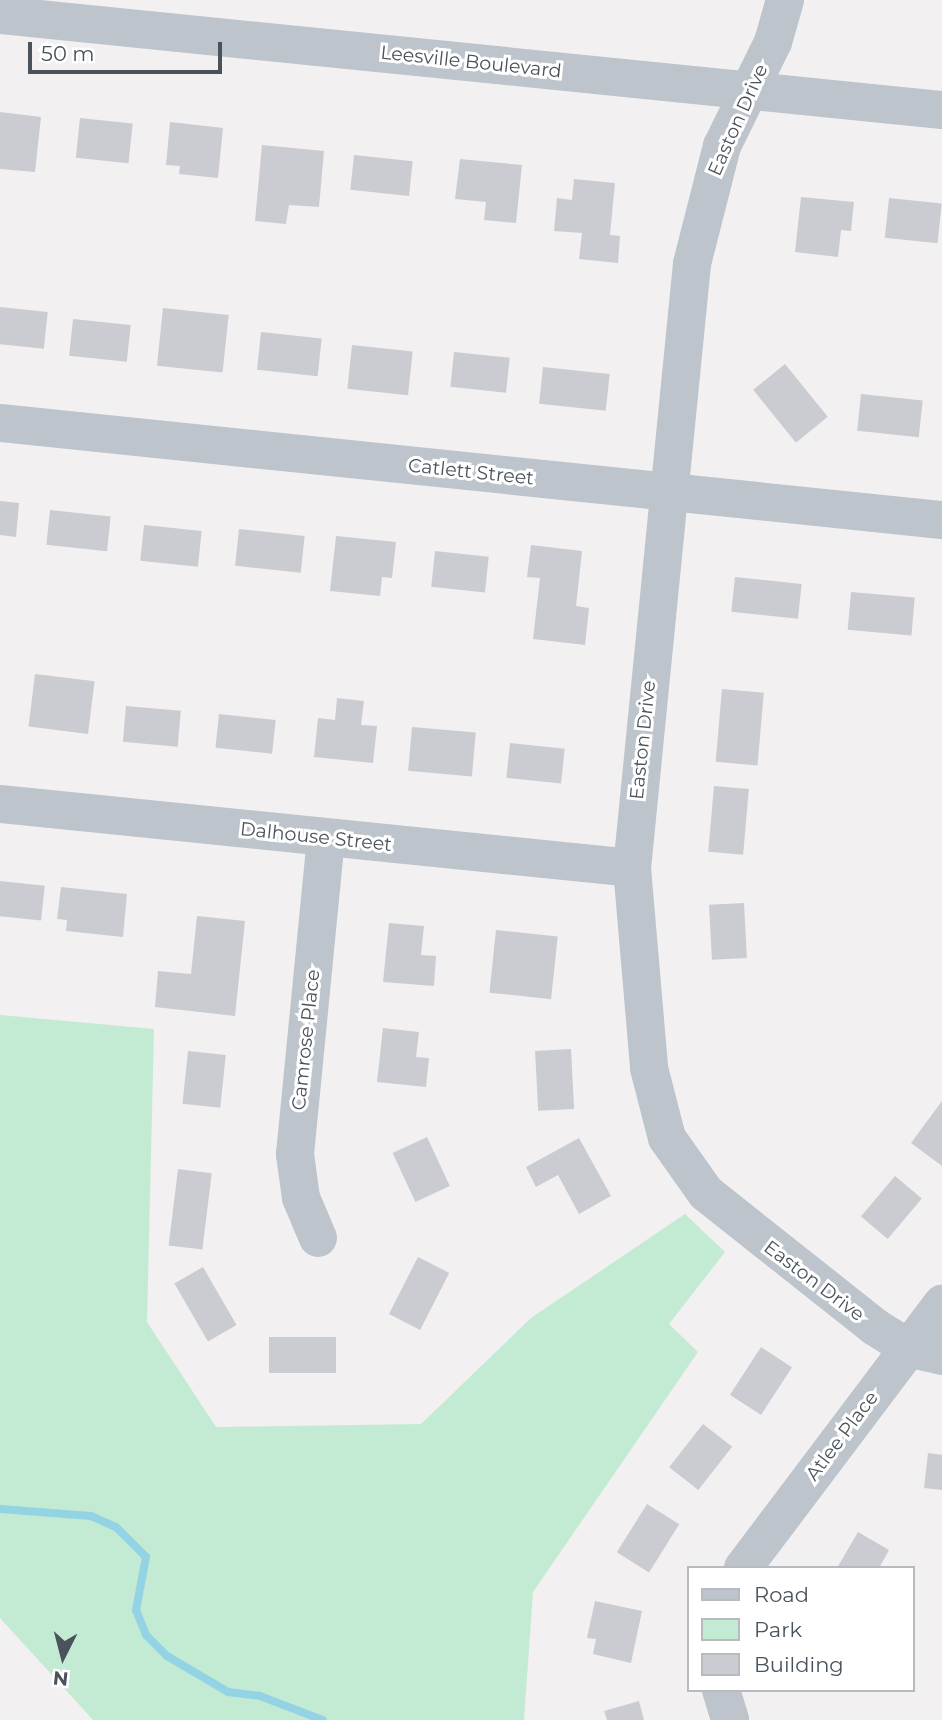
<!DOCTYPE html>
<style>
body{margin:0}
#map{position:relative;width:942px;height:1720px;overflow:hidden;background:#f2f0f0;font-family:Montserrat,sans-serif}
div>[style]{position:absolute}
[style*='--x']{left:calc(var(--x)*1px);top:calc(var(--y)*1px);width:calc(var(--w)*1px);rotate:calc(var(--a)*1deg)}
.green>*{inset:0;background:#c3ebd3}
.stream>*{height:8px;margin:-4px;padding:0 4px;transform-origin:4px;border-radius:4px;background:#94d3e4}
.building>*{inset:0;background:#cbccd2;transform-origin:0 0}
.minor>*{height:38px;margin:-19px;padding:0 19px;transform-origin:19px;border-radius:19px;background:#bdc4cb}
span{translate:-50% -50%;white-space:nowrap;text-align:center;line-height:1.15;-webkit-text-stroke:6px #fff;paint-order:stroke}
.street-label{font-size:19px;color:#4a535c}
.legend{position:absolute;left:687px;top:1566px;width:228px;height:126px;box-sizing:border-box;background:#fff;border:2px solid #b7babe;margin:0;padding:9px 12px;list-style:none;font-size:21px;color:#4a535c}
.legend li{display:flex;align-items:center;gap:14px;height:35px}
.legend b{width:35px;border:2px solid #b7babe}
.north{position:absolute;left:28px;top:1622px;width:70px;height:70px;-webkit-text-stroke:5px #fff;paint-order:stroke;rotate:186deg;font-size:19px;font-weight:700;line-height:28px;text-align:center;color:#4a535c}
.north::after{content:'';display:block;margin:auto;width:24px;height:32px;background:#4a535c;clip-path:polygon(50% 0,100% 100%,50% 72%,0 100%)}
.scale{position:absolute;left:28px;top:42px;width:194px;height:32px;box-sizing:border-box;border:4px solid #4a535c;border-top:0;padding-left:9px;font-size:21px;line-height:24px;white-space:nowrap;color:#4a535c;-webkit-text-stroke:5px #fff;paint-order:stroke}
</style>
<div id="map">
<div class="green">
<i style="clip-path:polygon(0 1015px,154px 1029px,147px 1322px,216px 1427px,421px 1424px,531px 1318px,685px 1214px,725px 1252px,669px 1324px,698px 1352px,533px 1592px,524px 1720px,93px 1720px,0 1618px)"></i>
</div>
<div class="stream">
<i style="--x:0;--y:1509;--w:91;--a:4.4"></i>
<i style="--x:91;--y:1516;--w:27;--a:24"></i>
<i style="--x:116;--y:1527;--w:42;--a:45"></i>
<i style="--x:146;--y:1557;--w:54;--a:100.7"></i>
<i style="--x:136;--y:1610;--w:27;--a:68"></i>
<i style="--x:146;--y:1635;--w:30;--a:45"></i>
<i style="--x:167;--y:1656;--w:71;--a:30.5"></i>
<i style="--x:228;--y:1692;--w:32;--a:7"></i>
<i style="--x:260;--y:1696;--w:67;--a:20.9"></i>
</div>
<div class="building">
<i style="clip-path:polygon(0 112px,41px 117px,35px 172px,0 169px)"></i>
<i style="left:80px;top:118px;width:53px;height:40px;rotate:6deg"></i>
<i style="clip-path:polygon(170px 122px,223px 128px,218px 178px,179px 174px,180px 166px,166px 165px)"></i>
<i style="clip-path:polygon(262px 145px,324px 151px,319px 207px,289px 205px,286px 224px,255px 221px)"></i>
<i style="left:354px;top:155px;width:59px;height:35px;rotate:6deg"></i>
<i style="clip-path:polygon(460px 159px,522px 165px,516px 223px,484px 220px,486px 202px,455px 199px)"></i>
<i style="clip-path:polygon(574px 179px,615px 183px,610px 235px,620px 236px,618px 263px,579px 259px,582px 233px,554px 231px,557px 198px,572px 200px)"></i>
<i style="clip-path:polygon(801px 197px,854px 202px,851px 231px,841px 230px,838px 257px,795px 252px)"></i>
<i style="left:889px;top:198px;width:53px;height:40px;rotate:6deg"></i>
<i style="left:0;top:307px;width:48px;height:37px;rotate:6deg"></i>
<i style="left:163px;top:308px;width:66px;height:58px;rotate:6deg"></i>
<i style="left:73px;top:319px;width:58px;height:37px;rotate:6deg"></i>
<i style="left:261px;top:332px;width:61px;height:38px;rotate:6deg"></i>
<i style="left:352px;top:345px;width:61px;height:44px;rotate:6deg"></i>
<i style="left:454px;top:352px;width:56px;height:35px;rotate:6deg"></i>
<i style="left:785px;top:364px;width:68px;height:41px;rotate:51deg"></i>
<i style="left:543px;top:367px;width:67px;height:37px;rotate:6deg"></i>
<i style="left:861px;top:394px;width:62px;height:37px;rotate:6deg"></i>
<i style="clip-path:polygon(0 501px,19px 503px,16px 537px,0 535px)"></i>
<i style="left:50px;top:510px;width:61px;height:35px;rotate:6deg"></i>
<i style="left:144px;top:525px;width:58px;height:36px;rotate:6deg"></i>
<i style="left:239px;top:529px;width:66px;height:37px;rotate:6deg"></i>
<i style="clip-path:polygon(336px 536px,396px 542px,392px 578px,382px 577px,380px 596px,330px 591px)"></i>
<i style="clip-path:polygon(531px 545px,582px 551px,576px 606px,589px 608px,585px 645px,533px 639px,540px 578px,527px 577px)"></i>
<i style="left:435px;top:551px;width:54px;height:36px;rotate:6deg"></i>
<i style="left:735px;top:577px;width:67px;height:35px;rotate:6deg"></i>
<i style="left:851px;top:592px;width:64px;height:38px;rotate:5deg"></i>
<i style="left:35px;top:674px;width:60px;height:53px;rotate:7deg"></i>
<i style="left:722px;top:689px;width:42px;height:73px;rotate:5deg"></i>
<i style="clip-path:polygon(337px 698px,364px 701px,361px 725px,377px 726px,373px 763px,314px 757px,318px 718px,335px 720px)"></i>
<i style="left:126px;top:706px;width:55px;height:36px;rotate:5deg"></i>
<i style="left:219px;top:714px;width:57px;height:34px;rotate:6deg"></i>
<i style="left:412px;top:727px;width:64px;height:44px;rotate:5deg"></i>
<i style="left:510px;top:743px;width:55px;height:35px;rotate:6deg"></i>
<i style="left:714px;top:786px;width:35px;height:66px;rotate:5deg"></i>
<i style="left:0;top:881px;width:45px;height:35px;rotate:6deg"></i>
<i style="clip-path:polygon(61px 887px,127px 894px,123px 937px,66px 931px,67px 920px,57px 919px)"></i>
<i style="left:744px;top:903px;width:55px;height:35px;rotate:87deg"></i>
<i style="clip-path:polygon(197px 916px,245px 921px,235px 1016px,155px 1007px,158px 971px,191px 974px)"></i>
<i style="clip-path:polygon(389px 923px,424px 926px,421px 955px,436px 956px,434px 986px,383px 982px)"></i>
<i style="left:496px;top:930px;width:62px;height:63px;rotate:6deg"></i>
<i style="clip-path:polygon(383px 1028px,419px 1032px,416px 1057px,429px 1058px,426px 1087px,377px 1082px)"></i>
<i style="left:571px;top:1049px;width:60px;height:36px;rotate:87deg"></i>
<i style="left:188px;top:1051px;width:38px;height:53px;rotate:6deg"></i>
<i style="clip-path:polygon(942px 1101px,942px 1166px,911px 1143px)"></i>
<i style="left:427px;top:1137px;width:54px;height:38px;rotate:65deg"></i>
<i style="clip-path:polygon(579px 1138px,611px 1196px,579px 1214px,558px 1175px,536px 1187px,526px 1167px)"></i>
<i style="left:178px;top:1169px;width:34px;height:77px;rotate:7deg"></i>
<i style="left:895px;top:1176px;width:35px;height:53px;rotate:40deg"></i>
<i style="left:418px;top:1257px;width:35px;height:64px;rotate:27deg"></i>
<i style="left:203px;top:1267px;width:67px;height:33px;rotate:60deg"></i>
<i style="left:269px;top:1337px;width:67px;height:36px"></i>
<i style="left:761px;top:1347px;width:37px;height:57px;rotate:33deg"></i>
<i style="left:703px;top:1424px;width:37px;height:55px;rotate:38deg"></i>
<i style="clip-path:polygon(928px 1453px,942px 1455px,942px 1490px,924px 1488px)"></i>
<i style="left:647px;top:1504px;width:38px;height:57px;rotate:32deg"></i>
<i style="clip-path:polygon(858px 1532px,889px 1550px,879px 1568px,837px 1568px)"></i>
<i style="clip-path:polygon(595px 1601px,642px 1611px,631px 1663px,593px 1654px,596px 1639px,587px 1638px)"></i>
<i style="clip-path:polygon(639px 1701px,644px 1720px,607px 1720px,604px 1711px)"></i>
</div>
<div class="minor">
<i style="--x:785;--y:0;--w:44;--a:105.9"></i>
<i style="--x:773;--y:42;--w:116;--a:116.1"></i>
<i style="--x:722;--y:146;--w:122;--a:104.3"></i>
<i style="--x:692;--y:264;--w:607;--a:95.67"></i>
<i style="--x:632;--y:868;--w:201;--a:85.1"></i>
<i style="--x:649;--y:1068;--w:72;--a:75.6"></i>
<i style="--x:667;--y:1138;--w:67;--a:54.7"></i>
<i style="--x:706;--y:1193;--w:216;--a:38.4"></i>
<i style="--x:875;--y:1327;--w:39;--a:32"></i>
<i style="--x:908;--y:1348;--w:35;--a:13"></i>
<i style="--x:0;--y:15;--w:947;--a:5.76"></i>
<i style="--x:0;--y:423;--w:947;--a:5.88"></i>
<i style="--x:0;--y:804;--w:635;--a:5.78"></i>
<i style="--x:318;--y:1238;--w:43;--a:-113"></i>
<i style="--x:301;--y:1198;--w:44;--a:-97.8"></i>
<i style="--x:295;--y:1154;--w:317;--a:-84.4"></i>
<i style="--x:743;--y:1568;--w:331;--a:-53"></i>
<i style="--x:721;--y:1690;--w:31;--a:73"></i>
</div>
<div class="street-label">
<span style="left:471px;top:62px;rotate:6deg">Leesville Boulevard</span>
<span style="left:738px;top:120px;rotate:-66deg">Easton Drive</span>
<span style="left:471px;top:472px;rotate:6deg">Catlett Street</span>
<span style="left:643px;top:740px;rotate:-84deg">Easton Drive</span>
<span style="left:316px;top:837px;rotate:6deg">Dalhouse Street</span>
<span style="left:306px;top:1040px;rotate:-84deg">Camrose Place</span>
<span style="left:814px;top:1281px;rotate:37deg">Easton Drive</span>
<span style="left:842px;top:1436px;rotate:-53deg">Atlee Place</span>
</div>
<ul class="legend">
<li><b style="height:9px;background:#bdc4cb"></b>Road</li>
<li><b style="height:19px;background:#c3ebd3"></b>Park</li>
<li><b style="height:19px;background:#cbccd2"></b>Building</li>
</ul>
<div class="north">N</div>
<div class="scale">50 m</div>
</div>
